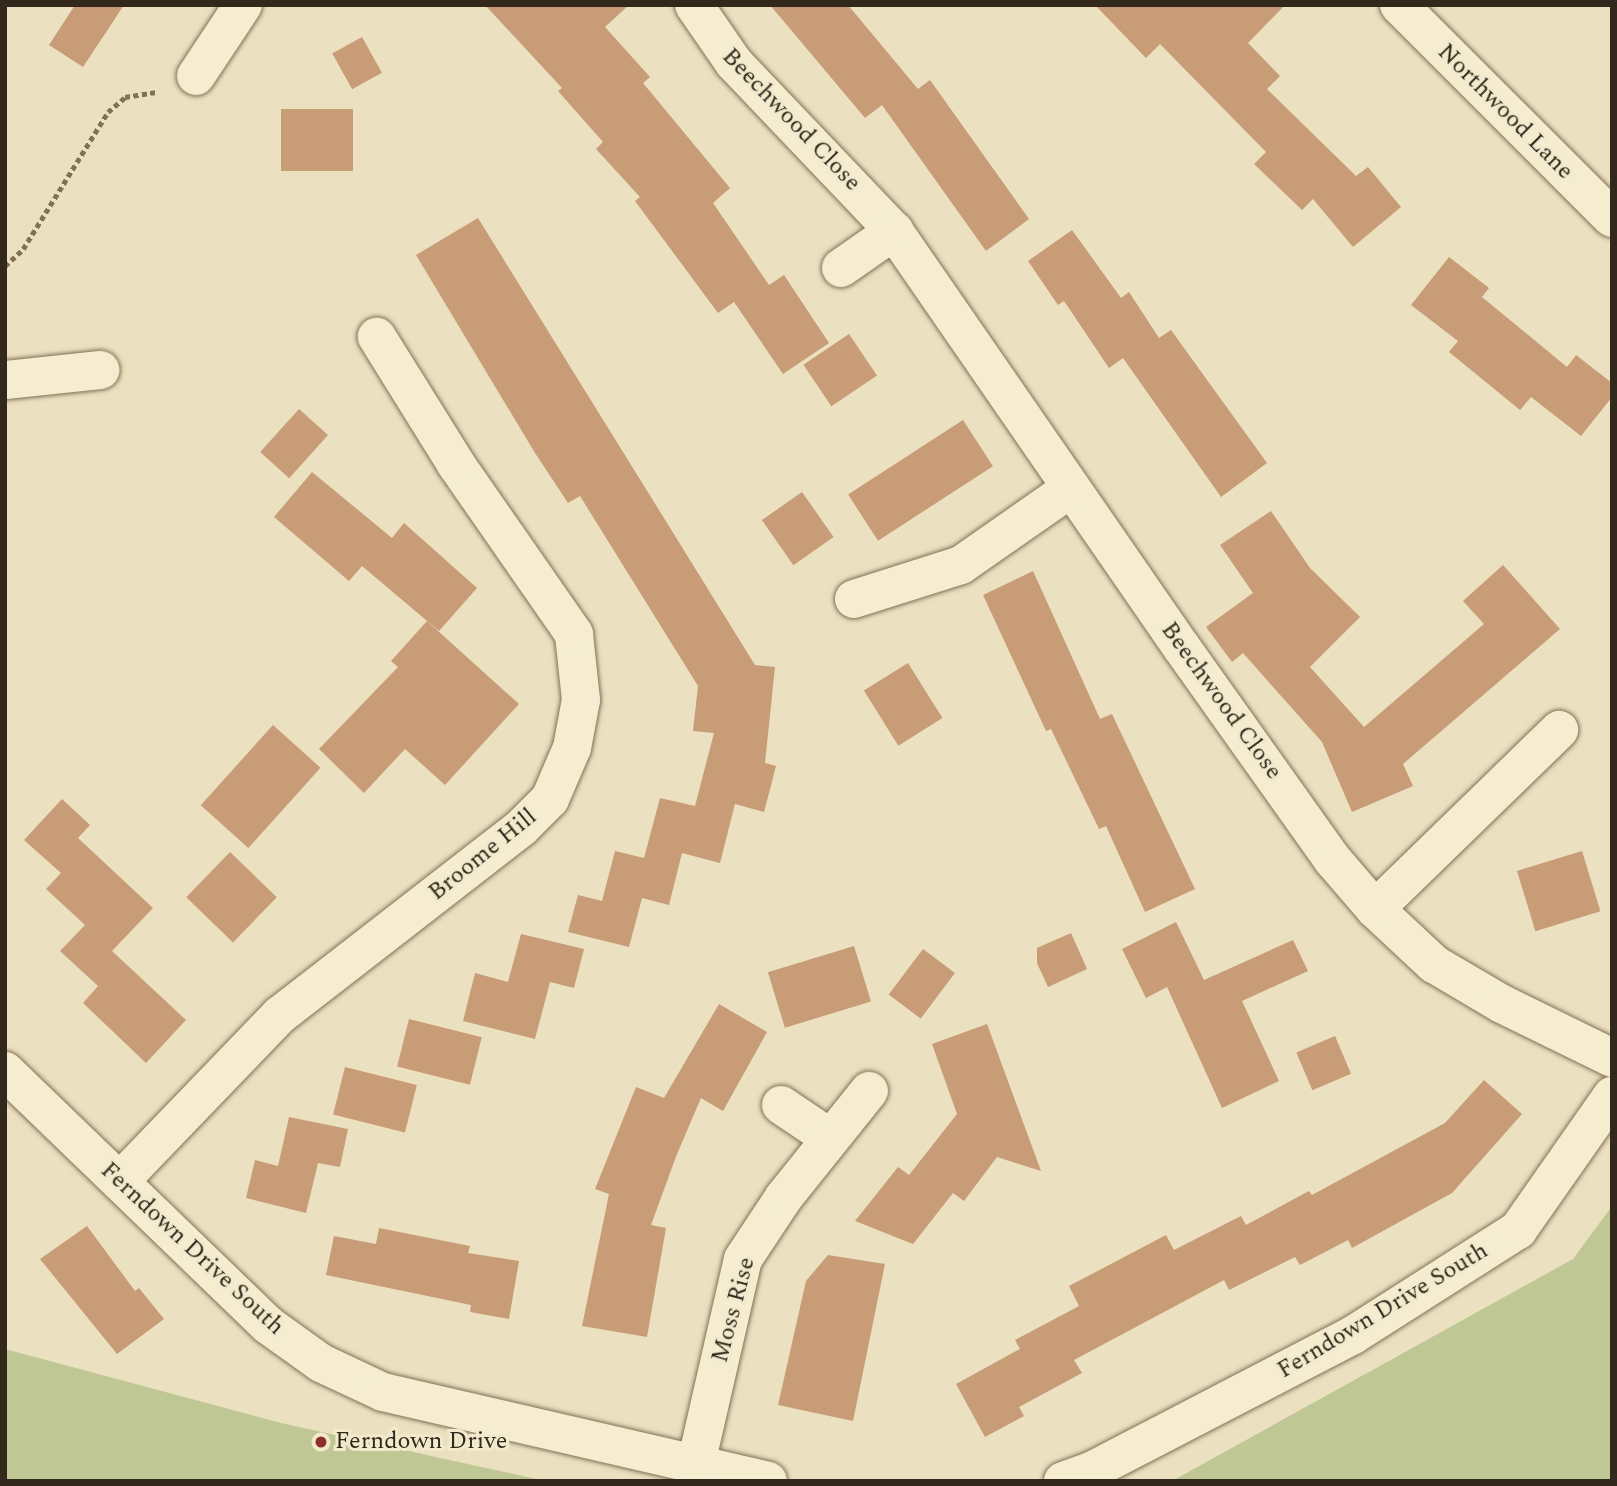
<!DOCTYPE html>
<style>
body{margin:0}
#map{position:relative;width:1617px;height:1486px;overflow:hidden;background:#ebe0bf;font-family:Spectral,serif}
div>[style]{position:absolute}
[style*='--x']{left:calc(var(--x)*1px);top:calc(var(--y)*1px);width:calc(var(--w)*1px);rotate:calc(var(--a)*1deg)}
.green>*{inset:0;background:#bfc894}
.building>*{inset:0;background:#c79c77;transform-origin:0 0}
.path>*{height:4.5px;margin-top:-2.25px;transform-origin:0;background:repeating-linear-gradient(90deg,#827158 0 5px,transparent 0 8.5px)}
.roads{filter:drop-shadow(0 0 2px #827158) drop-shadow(0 0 2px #827158)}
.minor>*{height:38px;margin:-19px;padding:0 19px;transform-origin:19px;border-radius:19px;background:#f6edd1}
.dots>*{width:19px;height:19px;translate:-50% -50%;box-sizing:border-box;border:4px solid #f3eace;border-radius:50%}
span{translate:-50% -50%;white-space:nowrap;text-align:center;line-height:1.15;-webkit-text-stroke:6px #f3eace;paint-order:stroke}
.street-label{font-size:24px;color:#32281c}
.poi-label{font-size:24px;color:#32281c}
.left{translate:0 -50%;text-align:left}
.frame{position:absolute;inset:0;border:7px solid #32281c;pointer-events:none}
</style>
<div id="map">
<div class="green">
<i style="clip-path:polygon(1612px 1206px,1612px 1481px,1172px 1481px,1573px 1259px)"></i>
<i style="clip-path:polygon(5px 1349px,281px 1423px,545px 1481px,5px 1481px)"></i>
</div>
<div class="building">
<i style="clip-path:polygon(75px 5px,124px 5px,83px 67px,49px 45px)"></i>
<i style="clip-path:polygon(485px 5px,629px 5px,605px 27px,650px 77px,643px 83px,730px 188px,713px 203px,769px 285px,784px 275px,829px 343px,783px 374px,734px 302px,718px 313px,635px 201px,640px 197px,596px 149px,603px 142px,558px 91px,562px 88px)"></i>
<i style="clip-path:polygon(770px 5px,848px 5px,918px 89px,930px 80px,1029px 219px,986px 251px,882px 105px,865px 118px)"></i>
<i style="clip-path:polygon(1095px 5px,1285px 5px,1248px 43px,1280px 76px,1267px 89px,1356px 176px,1368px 167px,1401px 207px,1353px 247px,1313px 199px,1302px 210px,1254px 164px,1266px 152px,1160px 44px,1146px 58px)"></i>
<i style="left:362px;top:37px;width:41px;height:34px;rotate:61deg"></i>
<i style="left:281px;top:109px;width:72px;height:62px"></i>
<i style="clip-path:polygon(478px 218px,755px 665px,775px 667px,765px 763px,776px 766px,764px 812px,735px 804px,720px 863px,682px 853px,669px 905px,642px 898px,629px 947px,568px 932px,578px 895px,602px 901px,615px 851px,644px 858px,660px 798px,695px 806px,714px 733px,693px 731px,698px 686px,580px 496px,568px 503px,535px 453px,416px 255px)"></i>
<i style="clip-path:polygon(1072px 230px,1121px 298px,1129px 292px,1159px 338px,1171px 330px,1267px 463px,1221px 497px,1123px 358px,1109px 368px,1064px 301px,1058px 305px,1028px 261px)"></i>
<i style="clip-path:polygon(1449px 257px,1489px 288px,1482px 297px,1567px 367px,1576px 355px,1612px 383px,1612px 397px,1581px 436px,1531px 397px,1520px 410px,1449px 352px,1458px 341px,1411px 305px)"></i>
<i style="left:849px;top:334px;width:50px;height:55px;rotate:56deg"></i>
<i style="left:299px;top:409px;width:39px;height:58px;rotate:42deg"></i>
<i style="left:963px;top:420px;width:55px;height:137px;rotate:57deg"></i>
<i style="clip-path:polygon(312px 472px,392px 538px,404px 523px,477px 588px,439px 631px,362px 566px,349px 581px,274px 517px)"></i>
<i style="left:802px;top:492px;width:55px;height:49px;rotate:55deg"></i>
<i style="clip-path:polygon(1271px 511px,1310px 568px,1360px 617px,1310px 667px,1364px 727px,1484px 624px,1463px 601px,1503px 565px,1560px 629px,1403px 764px,1413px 786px,1352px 812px,1322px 742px,1243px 653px,1232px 662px,1206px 627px,1253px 593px,1220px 545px)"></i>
<i style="clip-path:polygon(1033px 571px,1100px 719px,1112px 714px,1195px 889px,1145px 912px,1106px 826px,1099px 829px,1051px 729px,1046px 731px,983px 595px)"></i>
<i style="clip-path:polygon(427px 621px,519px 704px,445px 785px,405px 749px,364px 793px,319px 749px,398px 667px,391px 661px)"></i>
<i style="left:908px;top:663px;width:65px;height:52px;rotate:58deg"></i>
<i style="left:273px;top:725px;width:64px;height:108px;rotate:42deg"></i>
<i style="clip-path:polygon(62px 799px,90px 825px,78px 838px,153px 908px,112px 951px,186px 1020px,146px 1063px,83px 1003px,98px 986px,60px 951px,85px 925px,46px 889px,61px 873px,24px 840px)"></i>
<i style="left:1582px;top:851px;width:63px;height:68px;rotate:73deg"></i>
<i style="left:230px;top:852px;width:65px;height:63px;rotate:44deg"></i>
<i style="clip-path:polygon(1176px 922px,1204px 980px,1293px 940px,1308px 971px,1242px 1001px,1279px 1081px,1222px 1108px,1167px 987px,1146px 998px,1122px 949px)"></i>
<i style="clip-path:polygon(1071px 933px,1087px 969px,1048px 987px,1037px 963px,1037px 948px)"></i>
<i style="clip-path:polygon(521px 934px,584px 949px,574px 988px,550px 982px,535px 1039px,463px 1021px,475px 973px,508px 982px)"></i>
<i style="left:854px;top:946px;width:58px;height:90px;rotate:73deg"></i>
<i style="left:923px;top:949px;width:40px;height:57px;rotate:37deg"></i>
<i style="clip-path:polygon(719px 1004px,767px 1032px,723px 1111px,701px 1098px,677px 1154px,651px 1225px,666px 1228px,647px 1337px,582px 1326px,609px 1194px,595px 1189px,636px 1087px,664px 1098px)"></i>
<i style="left:409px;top:1019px;width:75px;height:49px;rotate:14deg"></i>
<i style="clip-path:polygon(987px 1024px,1041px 1171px,997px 1157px,964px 1201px,953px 1193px,913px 1244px,855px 1221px,898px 1167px,909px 1175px,957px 1114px,932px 1044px)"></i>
<i style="left:1335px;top:1036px;width:41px;height:42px;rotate:67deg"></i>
<i style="left:345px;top:1067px;width:74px;height:49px;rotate:14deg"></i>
<i style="clip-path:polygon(1484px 1080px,1522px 1114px,1452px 1193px,1352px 1248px,1348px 1240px,1300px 1265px,1295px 1257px,1229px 1290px,1224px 1280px,1074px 1360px,1082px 1373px,1019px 1407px,1024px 1416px,985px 1437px,956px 1384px,1020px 1349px,1015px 1340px,1079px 1306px,1069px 1286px,1166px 1235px,1174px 1250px,1241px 1216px,1246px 1225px,1309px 1191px,1312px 1195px,1445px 1123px)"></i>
<i style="clip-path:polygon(289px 1117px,348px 1129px,340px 1167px,318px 1163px,306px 1213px,246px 1198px,255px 1160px,278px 1166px)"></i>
<i style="clip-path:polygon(87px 1226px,135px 1291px,139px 1288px,164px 1319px,117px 1354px,40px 1259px)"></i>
<i style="clip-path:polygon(379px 1228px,470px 1246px,468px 1253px,519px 1261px,509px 1319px,470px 1312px,471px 1305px,326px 1275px,334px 1236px,376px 1244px)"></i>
<i style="clip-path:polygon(828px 1255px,885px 1264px,853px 1421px,778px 1405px,806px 1281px)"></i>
</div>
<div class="path">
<i style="--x:5;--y:266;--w:25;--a:-43"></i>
<i style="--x:23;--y:249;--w:161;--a:-58.2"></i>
<i style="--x:108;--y:112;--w:23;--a:-41"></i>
<i style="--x:125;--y:97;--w:31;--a:-9"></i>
</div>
<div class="roads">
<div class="minor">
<i style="--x:694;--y:5;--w:70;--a:55.4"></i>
<i style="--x:734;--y:63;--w:232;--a:46.4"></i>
<i style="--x:894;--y:231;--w:507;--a:55.37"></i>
<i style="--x:1182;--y:648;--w:259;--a:54.6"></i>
<i style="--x:1332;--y:859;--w:66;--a:49.3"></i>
<i style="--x:1375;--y:909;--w:81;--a:43"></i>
<i style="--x:1434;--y:964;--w:79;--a:30.5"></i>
<i style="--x:1502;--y:1004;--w:123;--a:26.1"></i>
<i style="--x:1399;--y:5;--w:301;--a:45"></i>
<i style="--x:196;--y:76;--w:85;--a:-56.5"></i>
<i style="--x:841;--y:268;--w:65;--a:-34.9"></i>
<i style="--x:5;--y:380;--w:96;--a:-6"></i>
<i style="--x:854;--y:599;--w:112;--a:-17.6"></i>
<i style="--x:961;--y:565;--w:133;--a:-34.9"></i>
<i style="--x:1375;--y:909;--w:257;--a:-44.2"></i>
<i style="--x:5;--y:1071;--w:366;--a:44"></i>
<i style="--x:268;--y:1325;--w:65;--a:35.6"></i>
<i style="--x:321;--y:1363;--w:68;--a:25.1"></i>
<i style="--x:383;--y:1392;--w:395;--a:13"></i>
<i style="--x:781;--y:1105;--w:59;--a:34"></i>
<i style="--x:120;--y:1181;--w:231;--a:-46.1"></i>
<i style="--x:280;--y:1015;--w:305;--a:-37.8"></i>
<i style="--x:521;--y:828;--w:41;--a:-45"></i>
<i style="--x:550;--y:799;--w:56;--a:-66.7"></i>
<i style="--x:572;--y:748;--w:49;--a:-79.4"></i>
<i style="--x:581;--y:700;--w:66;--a:-96.1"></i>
<i style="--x:574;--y:634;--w:207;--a:-124.8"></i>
<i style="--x:456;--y:464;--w:150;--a:-121.9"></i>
<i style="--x:696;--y:1464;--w:210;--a:-77.1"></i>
<i style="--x:743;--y:1259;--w:74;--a:-56.5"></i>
<i style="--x:784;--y:1197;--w:136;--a:-51.3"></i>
<i style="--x:1063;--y:1481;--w:30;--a:-20"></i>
<i style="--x:1091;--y:1471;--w:295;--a:-27.4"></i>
<i style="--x:1353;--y:1335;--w:196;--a:-32.5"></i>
<i style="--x:1518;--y:1230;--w:164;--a:-55"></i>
</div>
</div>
<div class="dots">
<i style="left:321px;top:1442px;background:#8d302c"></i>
</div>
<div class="street-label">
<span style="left:1505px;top:112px;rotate:45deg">Northwood Lane</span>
<span style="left:791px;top:120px;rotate:46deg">Beechwood Close</span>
<span style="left:1221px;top:701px;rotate:54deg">Beechwood Close</span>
<span style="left:483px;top:855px;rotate:-39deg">Broome Hill</span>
<span style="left:192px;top:1249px;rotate:43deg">Ferndown Drive South</span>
<span style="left:734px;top:1310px;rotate:-75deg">Moss Rise</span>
<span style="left:1383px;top:1311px;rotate:-31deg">Ferndown Drive South</span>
</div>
<div class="poi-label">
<span class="left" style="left:335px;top:1442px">Ferndown Drive</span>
</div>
<div class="frame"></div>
</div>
